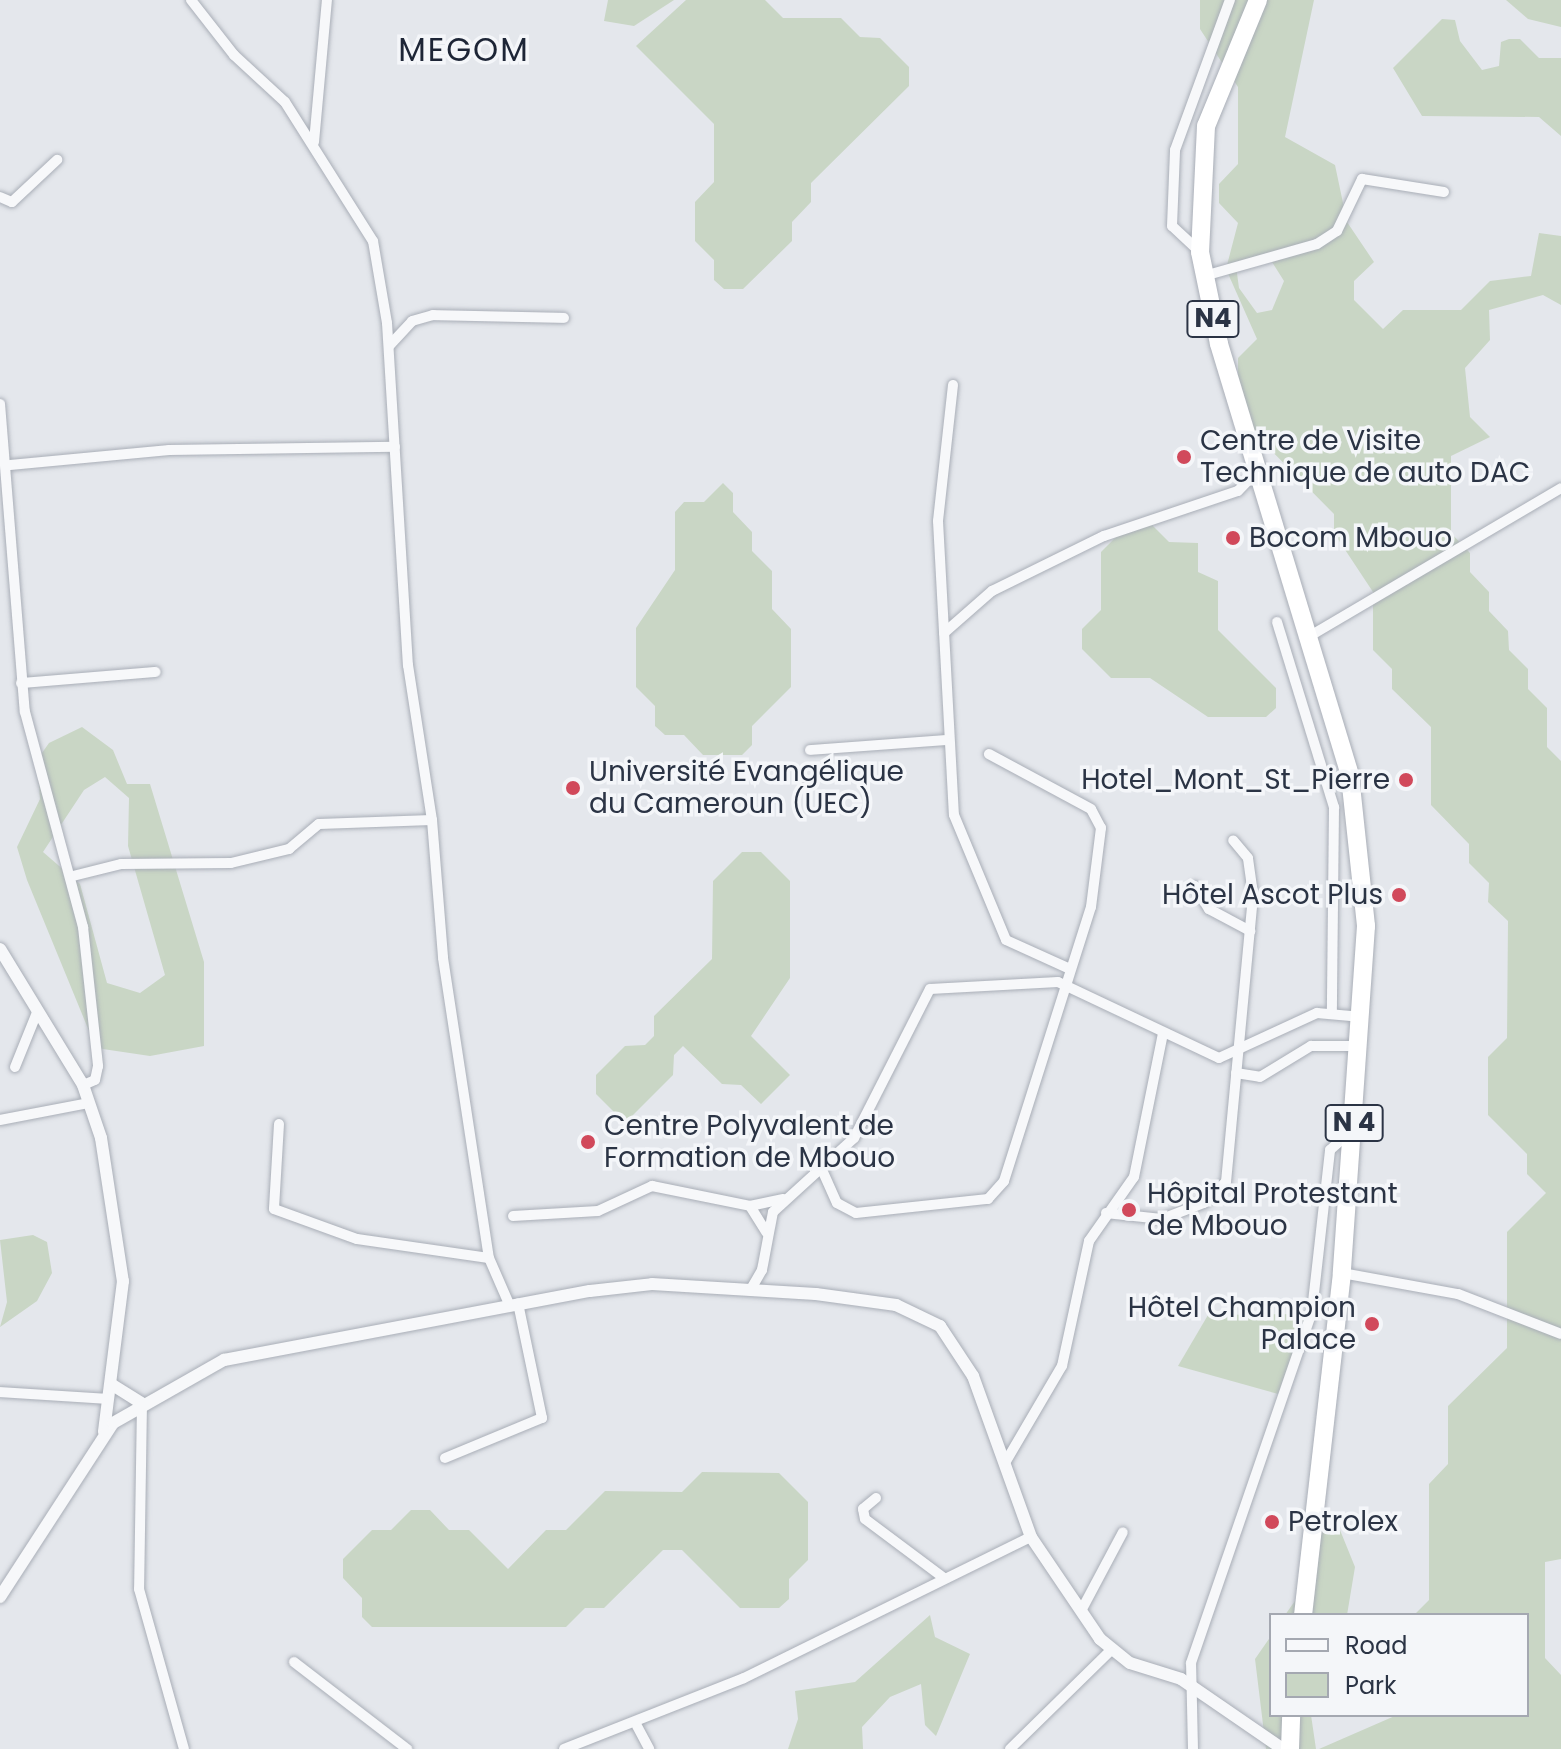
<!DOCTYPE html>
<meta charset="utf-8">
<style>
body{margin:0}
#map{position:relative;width:1561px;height:1749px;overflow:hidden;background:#e4e7ec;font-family:Poppins,sans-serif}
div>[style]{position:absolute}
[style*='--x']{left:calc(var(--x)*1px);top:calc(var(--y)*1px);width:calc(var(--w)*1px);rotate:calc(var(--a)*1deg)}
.green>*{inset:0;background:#c9d6c5}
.roads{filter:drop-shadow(0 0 2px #a9aeb7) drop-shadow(0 0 2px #a9aeb7)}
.minor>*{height:10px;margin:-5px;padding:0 5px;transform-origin:5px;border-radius:5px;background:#f7f8fa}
.tertiary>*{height:12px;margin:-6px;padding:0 6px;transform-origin:6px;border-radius:6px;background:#f7f8fa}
.trunk>*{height:18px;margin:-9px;padding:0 9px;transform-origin:9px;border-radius:9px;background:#fff}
.dots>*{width:22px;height:22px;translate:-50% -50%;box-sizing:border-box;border:4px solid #f4f6f9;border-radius:50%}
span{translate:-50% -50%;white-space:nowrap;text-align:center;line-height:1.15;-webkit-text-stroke:7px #f4f6f9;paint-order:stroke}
.shield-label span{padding:2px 6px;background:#f4f6f9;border:2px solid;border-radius:6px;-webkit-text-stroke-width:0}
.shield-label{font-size:26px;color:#2b3445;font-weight:700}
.poi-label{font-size:28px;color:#2b3445}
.left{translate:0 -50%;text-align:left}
.right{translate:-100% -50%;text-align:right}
.quarter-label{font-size:32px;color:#1d2536;letter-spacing:2px}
.legend{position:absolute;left:1269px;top:1613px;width:260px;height:104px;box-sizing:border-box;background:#f4f6f9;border:2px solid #a4a8b1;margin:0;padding:10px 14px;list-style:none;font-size:24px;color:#2b3445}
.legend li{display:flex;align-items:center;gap:16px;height:40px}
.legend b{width:40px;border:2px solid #a4a8b1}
</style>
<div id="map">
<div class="green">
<i style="clip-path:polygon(608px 0,674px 0,634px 26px,604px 21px)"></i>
<i style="clip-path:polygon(686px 0,765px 0,783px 18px,841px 18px,860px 37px,880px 38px,909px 67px,909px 86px,811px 183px,811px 202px,792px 222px,792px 241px,743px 289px,724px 289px,714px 280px,714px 260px,695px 241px,695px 202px,714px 182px,714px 124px,636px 46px)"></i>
<i style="clip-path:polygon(evenodd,1200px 0,1314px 0,1285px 137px,1335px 165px,1347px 222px,1374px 262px,1354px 281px,1354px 300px,1383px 329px,1403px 310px,1461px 310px,1490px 281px,1531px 276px,1539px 233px,1561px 236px,1561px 305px,1543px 295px,1489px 310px,1490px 340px,1465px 368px,1470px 417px,1490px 437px,1451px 456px,1451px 533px,1470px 553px,1470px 572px,1489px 592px,1489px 611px,1508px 631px,1509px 650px,1528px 669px,1528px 689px,1547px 708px,1547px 747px,1561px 761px,1561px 1559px,1545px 1562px,1545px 1658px,1561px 1675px,1561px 1749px,1319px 1749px,1397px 1715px,1527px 1715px,1527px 1615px,1414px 1615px,1429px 1600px,1429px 1484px,1448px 1464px,1448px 1406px,1507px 1348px,1507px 1232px,1546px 1193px,1527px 1174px,1527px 1154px,1488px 1115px,1488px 1057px,1507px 1038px,1508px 921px,1488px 902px,1489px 883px,1469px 863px,1469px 844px,1431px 805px,1431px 727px,1392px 689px,1392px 669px,1373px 650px,1373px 592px,1334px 533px,1334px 514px,1238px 417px,1238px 358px,1257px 339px,1226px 269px,1238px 223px,1219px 203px,1219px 184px,1238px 164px,1238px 87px,1200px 29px,1200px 0,1257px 257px,1272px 262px,1284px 281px,1272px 310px,1257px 313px,1239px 288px,1236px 266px,1257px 257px)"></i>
<i style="clip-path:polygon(1506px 0,1561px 0,1561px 27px,1528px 19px)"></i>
<i style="clip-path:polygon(1442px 19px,1455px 20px,1460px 41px,1482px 70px,1499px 66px,1501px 42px,1509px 39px,1520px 39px,1539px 58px,1561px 58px,1561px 136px,1539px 117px,1422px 116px,1393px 68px)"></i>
<i style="clip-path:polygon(723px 483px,733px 493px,733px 512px,752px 532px,752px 551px,772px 571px,772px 609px,791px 629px,791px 687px,752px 726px,752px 745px,742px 755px,703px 755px,684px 735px,665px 735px,655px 726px,655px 706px,636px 687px,636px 628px,675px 570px,675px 512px,684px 502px,704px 502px)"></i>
<i style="clip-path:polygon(1130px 523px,1150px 523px,1169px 542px,1198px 543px,1198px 572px,1218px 581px,1218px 630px,1276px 688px,1276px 708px,1266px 717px,1208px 717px,1150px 678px,1111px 678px,1082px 649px,1082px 629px,1101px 610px,1101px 552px)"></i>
<i style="clip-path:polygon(evenodd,82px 727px,113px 750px,127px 784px,150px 784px,204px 962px,204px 1046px,150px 1056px,96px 1048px,27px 880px,17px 847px,40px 799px,37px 760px,49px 743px,82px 727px,105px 777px,129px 798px,128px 846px,165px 975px,140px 993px,107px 983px,80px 884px,43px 852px,84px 790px,105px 777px)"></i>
<i style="clip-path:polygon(742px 852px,761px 852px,790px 881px,790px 978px,751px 1036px,790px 1075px,761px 1104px,741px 1085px,722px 1084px,683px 1046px,674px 1055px,673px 1075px,625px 1123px,596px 1094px,596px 1075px,625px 1046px,645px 1045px,654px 1036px,654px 1016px,712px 959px,713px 881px)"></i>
<i style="clip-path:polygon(33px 1235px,47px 1242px,52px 1273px,37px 1301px,0 1327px,7px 1302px,0 1240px)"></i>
<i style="clip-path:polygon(1307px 1314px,1278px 1394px,1178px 1366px,1208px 1315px)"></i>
<i style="clip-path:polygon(702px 1472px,779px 1473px,808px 1502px,808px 1560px,789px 1579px,789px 1599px,779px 1608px,740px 1608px,682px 1550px,663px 1550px,604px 1608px,585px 1608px,566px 1627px,372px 1627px,362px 1617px,362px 1598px,343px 1578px,343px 1559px,372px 1530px,391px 1530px,411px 1510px,430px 1510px,449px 1530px,469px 1530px,508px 1569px,546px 1530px,566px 1530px,605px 1491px,682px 1492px)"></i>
<i style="clip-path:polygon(1315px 1527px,1340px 1530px,1355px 1567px,1347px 1615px,1285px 1615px,1307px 1584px)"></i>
<i style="clip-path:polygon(930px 1615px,935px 1637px,970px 1654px,936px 1736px,925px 1725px,921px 1684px,890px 1697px,862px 1727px,863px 1749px,788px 1749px,798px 1719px,795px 1691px,855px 1682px)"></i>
<i style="clip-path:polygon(1271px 1636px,1271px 1715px,1311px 1715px,1316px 1749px,1266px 1749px,1255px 1659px)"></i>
</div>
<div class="roads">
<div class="minor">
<i style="--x:191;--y:0;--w:70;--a:52"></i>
<i style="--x:234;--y:55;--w:69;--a:42.7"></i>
<i style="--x:285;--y:102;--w:165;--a:57.7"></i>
<i style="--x:373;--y:241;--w:83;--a:80.3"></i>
<i style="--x:387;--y:323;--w:343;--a:86.5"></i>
<i style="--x:408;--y:665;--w:157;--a:81.2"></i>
<i style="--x:432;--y:820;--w:138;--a:85.4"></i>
<i style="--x:443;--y:958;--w:304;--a:81.3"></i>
<i style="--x:489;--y:1258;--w:50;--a:66.5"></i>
<i style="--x:314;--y:142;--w:143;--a:-84.8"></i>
<i style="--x:0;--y:197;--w:13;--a:23"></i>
<i style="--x:12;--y:202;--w:62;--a:-43"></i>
<i style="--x:1200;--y:252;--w:38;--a:-137"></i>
<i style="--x:1172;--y:226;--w:76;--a:-87.7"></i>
<i style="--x:1175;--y:150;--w:160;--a:-69.9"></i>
<i style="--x:1204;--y:276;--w:117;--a:-15.8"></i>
<i style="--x:1317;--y:244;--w:24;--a:-33"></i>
<i style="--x:1337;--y:231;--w:58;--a:-64.3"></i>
<i style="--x:1362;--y:179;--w:83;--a:9"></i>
<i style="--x:389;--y:346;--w:34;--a:-47"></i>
<i style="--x:412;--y:321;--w:22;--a:-16"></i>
<i style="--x:433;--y:315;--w:131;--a:1.3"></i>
<i style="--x:953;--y:385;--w:137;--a:96.3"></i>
<i style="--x:938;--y:521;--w:294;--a:86.9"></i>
<i style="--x:954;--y:815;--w:135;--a:67.4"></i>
<i style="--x:1006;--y:940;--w:70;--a:24.4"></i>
<i style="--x:0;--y:404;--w:309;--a:85.4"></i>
<i style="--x:25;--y:712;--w:223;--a:74.9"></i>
<i style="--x:83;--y:927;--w:140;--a:83.8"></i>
<i style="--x:98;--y:1066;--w:14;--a:102"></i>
<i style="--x:95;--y:1080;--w:13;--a:157"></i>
<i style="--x:10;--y:465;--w:160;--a:-5.4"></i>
<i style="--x:169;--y:450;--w:226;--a:-0.8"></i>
<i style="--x:1277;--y:622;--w:194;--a:72.9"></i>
<i style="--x:1334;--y:807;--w:206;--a:90.6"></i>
<i style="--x:944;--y:633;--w:64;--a:-41.2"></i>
<i style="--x:992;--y:591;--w:125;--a:-26.2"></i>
<i style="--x:1104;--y:536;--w:141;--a:-18.6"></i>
<i style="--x:1238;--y:491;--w:28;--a:-46"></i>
<i style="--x:1310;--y:636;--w:291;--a:-30.5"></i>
<i style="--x:21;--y:683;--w:135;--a:-4.7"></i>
<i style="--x:810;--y:750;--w:135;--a:-4.2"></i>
<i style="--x:73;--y:876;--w:49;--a:-14"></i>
<i style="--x:121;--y:864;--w:110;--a:-0.5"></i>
<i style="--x:231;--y:863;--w:60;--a:-13.6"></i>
<i style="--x:289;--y:849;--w:39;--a:-40"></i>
<i style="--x:319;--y:824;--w:113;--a:-2"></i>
<i style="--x:1195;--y:886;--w:27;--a:59"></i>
<i style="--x:1209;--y:909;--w:47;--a:28.2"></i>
<i style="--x:15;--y:1067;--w:61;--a:-68"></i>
<i style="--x:1236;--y:1073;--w:24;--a:9"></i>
<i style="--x:1260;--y:1077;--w:60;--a:-31.3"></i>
<i style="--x:1311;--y:1046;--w:49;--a:0"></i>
<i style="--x:0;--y:1120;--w:91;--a:-10.8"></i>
<i style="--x:279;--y:1124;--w:85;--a:93.4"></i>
<i style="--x:274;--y:1209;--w:88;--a:19.9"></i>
<i style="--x:357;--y:1239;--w:133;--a:8.2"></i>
<i style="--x:823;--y:1172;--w:34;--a:66"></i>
<i style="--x:837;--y:1203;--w:21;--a:28"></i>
<i style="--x:856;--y:1213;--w:133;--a:-6.1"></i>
<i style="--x:988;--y:1199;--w:24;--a:-48"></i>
<i style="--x:1004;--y:1181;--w:287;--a:-72.4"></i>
<i style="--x:1091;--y:907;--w:80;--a:-82.8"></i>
<i style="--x:1101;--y:828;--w:21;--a:-118"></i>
<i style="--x:1091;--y:809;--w:116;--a:-151.7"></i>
<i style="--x:750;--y:1206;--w:31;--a:58"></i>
<i style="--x:1106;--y:1213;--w:56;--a:6.1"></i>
<i style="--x:1162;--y:1219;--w:45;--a:-20.9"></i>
<i style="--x:1204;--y:1203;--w:30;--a:-44"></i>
<i style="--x:1226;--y:1182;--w:289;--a:-84.6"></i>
<i style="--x:1253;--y:894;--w:36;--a:-98"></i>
<i style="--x:1248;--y:858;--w:23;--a:-130"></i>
<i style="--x:513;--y:1216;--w:85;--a:-3.4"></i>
<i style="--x:598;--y:1211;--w:60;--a:-24.8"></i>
<i style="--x:652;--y:1186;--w:100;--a:11.5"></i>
<i style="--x:750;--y:1206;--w:34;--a:-12"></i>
<i style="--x:1342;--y:1273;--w:118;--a:10.3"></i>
<i style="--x:1458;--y:1294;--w:110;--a:21.2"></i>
<i style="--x:751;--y:1289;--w:22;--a:-60"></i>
<i style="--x:762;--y:1270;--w:59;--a:-79.3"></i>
<i style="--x:773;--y:1212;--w:110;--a:-42.4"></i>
<i style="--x:854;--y:1138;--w:167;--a:-63"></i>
<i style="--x:930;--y:989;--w:128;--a:-3.1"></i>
<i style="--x:1058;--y:982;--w:178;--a:25.3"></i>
<i style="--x:1219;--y:1058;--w:108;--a:-24.7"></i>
<i style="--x:1317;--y:1013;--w:45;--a:5.1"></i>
<i style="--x:0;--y:1392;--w:108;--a:3.7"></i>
<i style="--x:142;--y:1403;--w:186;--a:90.9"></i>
<i style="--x:139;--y:1589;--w:166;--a:74.3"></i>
<i style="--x:445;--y:1458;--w:105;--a:-22.4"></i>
<i style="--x:542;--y:1418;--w:117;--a:-101.8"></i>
<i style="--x:1005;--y:1463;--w:113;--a:-59.6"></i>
<i style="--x:1062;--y:1366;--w:128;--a:-77.8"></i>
<i style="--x:1089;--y:1241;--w:78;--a:-54.9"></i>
<i style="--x:1134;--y:1177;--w:147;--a:-78.6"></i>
<i style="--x:876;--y:1498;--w:17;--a:140"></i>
<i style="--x:863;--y:1509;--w:10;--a:79"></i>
<i style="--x:865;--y:1519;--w:99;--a:36.8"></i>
<i style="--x:1081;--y:1611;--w:89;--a:-62"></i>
<i style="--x:294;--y:1662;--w:143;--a:37.6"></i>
<i style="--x:637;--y:1726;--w:26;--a:62"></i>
<i style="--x:564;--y:1749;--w:193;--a:-21.5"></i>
<i style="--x:744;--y:1678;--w:320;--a:-26.2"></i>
<i style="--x:1010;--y:1749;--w:141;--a:-44.4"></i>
<i style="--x:1193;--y:1749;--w:86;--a:-91.3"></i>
<i style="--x:1191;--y:1663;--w:372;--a:-71"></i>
<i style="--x:1312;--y:1311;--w:162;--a:-83.6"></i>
<i style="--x:1330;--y:1150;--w:31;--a:-42"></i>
</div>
<div class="tertiary">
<i style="--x:0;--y:949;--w:159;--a:58.6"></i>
<i style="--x:83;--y:1085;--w:56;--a:71.2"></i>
<i style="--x:101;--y:1138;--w:145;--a:81.3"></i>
<i style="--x:123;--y:1281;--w:152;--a:97.2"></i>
<i style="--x:111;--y:1384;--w:36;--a:32"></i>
<i style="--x:0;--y:1597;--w:207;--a:-57"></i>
<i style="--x:113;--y:1423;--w:128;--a:-29.6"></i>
<i style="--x:224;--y:1360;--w:372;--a:-10.7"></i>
<i style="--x:590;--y:1291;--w:62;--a:-6.4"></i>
<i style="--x:652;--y:1284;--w:164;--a:3.5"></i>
<i style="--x:816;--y:1294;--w:81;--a:7.8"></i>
<i style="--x:896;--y:1305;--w:49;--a:25.5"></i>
<i style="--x:940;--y:1326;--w:60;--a:56.6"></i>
<i style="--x:973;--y:1376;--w:171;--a:70.2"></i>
<i style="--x:1031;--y:1537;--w:123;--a:55.9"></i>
<i style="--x:1100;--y:1639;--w:38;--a:39"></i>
<i style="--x:1130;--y:1663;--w:53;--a:17.4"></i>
<i style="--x:1181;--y:1679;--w:124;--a:34.5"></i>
</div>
<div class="trunk">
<i style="--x:1258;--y:0;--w:136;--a:112.4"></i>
<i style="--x:1206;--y:126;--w:126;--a:92.7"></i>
<i style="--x:1200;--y:252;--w:94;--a:78.3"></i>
<i style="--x:1219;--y:344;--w:451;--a:73.1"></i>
<i style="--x:1350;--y:776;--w:151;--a:83.9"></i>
<i style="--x:1366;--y:926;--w:348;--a:94"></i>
<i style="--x:1342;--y:1273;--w:344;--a:96.5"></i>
<i style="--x:1290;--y:1749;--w:34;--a:-88"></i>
</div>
</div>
<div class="dots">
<i style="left:1184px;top:457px;background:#d1495b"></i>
<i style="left:1233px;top:538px;background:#d1495b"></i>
<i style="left:1406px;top:780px;background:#d1495b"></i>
<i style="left:573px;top:788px;background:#d1495b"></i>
<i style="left:1399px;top:895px;background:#d1495b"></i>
<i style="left:588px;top:1142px;background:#d1495b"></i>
<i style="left:1129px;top:1210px;background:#d1495b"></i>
<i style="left:1372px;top:1324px;background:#d1495b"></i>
<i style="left:1272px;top:1522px;background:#d1495b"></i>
</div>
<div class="shield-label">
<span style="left:1213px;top:319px">N4</span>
<span style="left:1354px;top:1123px">N 4</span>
</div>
<div class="poi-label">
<span class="left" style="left:1200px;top:457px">Centre de Visite<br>Technique de auto DAC</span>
<span class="left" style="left:1249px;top:538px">Bocom Mbouo</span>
<span class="left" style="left:589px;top:788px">Université Evangélique<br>du Cameroun (UEC)</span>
<span class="right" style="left:1390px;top:780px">Hotel_Mont_St_Pierre</span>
<span class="right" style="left:1383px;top:895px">Hôtel Ascot Plus</span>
<span class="left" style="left:604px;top:1142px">Centre Polyvalent de<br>Formation de Mbouo</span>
<span class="left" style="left:1147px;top:1210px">Hôpital Protestant<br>de Mbouo</span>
<span class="right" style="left:1356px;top:1324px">Hôtel Champion<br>Palace</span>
<span class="left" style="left:1288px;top:1522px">Petrolex</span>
</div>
<div class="quarter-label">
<span style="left:464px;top:50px">MEGOM</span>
</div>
<ul class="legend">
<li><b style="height:10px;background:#f7f8fa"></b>Road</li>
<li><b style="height:22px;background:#c9d6c5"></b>Park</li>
</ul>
</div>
